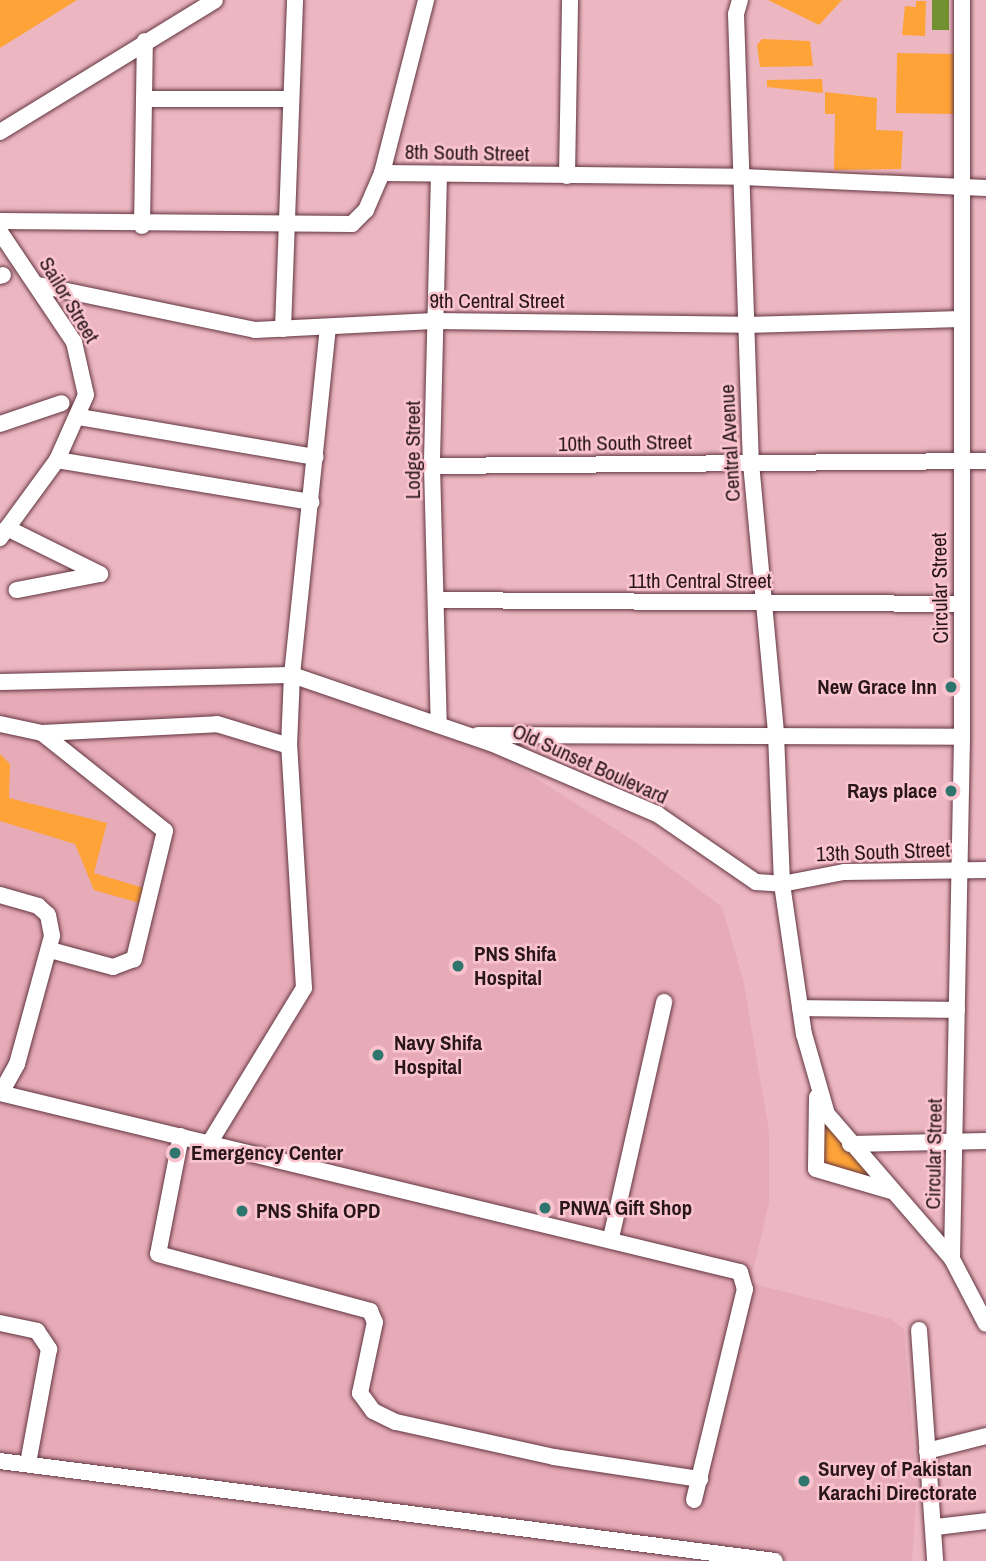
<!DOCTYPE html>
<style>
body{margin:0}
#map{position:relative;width:986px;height:1561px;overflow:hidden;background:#edb7c2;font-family:"Archivo Narrow",sans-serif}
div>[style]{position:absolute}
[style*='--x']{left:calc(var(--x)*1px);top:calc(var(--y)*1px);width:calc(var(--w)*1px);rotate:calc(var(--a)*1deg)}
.built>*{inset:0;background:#e7aab7}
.green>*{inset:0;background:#fea338;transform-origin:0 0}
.water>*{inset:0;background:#729130;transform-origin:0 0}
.roads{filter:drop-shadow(0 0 2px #623640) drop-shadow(0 0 2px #623640)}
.minor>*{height:16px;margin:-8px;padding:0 8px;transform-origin:8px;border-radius:8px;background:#fff}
.dots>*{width:19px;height:19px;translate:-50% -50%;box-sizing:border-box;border:4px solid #fac4cf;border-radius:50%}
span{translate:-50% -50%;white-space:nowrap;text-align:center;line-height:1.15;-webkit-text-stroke:5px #fac4cf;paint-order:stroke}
.street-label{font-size:21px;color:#29161b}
.poi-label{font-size:21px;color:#29161b;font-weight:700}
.right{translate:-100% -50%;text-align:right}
.left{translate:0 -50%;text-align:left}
</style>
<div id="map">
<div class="built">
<i style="clip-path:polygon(292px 675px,470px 736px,634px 841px,722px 907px,743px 979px,769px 1131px,769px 1203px,750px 1283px,891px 1319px,904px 1329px,917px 1488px,912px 1561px,740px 1561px,0 1461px,0 681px)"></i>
</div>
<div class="green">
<i style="clip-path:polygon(0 0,77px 0,0 48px)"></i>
<i style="clip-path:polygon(768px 0,842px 0,819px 25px)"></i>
<i style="clip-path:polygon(916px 1px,926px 1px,925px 36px,902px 35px,905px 6px,916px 7px)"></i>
<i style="clip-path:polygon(762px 39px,810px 41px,813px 66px,760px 67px,757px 45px)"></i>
<i style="left:897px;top:53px;width:58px;height:60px;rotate:1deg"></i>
<i style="clip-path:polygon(822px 79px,823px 93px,767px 87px,767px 80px)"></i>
<i style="clip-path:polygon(825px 92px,877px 98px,876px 130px,903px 131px,901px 169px,834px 170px,835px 114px,825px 114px)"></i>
<i style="clip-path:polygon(0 754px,10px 764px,9px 798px,107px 823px,94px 873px,147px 889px,143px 904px,94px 890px,75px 844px,0 821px)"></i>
<i style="clip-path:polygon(818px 1094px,894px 1192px,821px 1173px)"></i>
</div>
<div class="water">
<i style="left:932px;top:0;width:17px;height:30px"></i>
</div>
<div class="roads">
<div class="minor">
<i style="--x:740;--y:0;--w:15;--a:106"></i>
<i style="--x:736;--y:14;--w:449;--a:88.1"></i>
<i style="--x:751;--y:463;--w:272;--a:84.7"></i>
<i style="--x:776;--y:734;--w:150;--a:87.7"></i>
<i style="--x:782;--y:884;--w:152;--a:81.7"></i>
<i style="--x:804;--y:1034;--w:83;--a:74"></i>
<i style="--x:827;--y:1114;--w:191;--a:49.2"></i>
<i style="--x:952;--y:1259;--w:73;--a:62.4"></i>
<i style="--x:144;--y:99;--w:147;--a:0"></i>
<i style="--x:0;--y:132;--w:252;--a:-31.5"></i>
<i style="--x:382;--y:173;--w:179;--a:-75.7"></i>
<i style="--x:439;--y:174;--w:292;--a:91.4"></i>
<i style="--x:432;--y:466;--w:259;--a:88.5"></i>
<i style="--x:567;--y:176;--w:176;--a:-89"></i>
<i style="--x:0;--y:221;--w:352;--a:0.5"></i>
<i style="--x:352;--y:224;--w:20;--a:-45"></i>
<i style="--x:366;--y:210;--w:40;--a:-66.6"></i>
<i style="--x:382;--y:173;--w:361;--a:0.6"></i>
<i style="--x:743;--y:177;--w:243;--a:2.6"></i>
<i style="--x:142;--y:226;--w:185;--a:-89.1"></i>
<i style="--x:0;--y:232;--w:133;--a:56.1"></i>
<i style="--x:74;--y:342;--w:54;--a:77.2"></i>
<i style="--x:86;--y:395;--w:71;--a:114"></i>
<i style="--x:57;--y:460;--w:97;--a:126.2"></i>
<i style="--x:0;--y:276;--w:3;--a:-18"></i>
<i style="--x:38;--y:285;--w:222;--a:11.7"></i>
<i style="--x:255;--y:330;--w:179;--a:-2.9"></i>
<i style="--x:434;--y:321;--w:311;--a:0.7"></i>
<i style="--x:745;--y:325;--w:216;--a:-1.6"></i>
<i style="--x:283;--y:329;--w:329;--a:-87.9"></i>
<i style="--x:79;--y:417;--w:240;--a:9.6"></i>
<i style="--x:0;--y:424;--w:65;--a:-18.7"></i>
<i style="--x:57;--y:460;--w:258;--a:9.4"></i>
<i style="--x:432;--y:466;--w:554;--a:-0.52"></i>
<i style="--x:7;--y:528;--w:104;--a:26.3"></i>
<i style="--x:100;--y:574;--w:85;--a:169.1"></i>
<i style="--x:438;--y:600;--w:524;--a:0.44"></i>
<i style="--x:0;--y:682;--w:292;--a:-1.4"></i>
<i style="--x:292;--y:675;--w:210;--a:18.9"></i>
<i style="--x:491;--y:743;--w:181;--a:23.2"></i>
<i style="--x:657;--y:814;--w:120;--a:34.5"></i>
<i style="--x:756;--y:882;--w:26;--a:4"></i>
<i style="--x:782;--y:884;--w:63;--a:-11"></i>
<i style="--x:844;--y:872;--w:142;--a:-0.8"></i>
<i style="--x:0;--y:724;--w:43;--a:12.1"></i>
<i style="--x:42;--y:733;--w:157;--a:38.5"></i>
<i style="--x:165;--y:831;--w:132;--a:103.6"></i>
<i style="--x:134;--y:959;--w:22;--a:159"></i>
<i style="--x:113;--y:967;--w:65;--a:-164.9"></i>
<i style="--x:42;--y:733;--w:175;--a:-2.9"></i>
<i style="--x:217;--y:724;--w:75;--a:17"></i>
<i style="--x:478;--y:735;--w:484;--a:0.2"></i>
<i style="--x:0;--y:895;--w:40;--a:16"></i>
<i style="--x:38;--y:906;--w:13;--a:42"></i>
<i style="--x:48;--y:915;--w:21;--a:79"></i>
<i style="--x:52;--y:936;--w:133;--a:105.3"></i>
<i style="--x:17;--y:1064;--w:33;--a:119"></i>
<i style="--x:800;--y:1008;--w:157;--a:0.7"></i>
<i style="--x:0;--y:1093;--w:761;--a:13.6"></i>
<i style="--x:740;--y:1272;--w:18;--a:74"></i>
<i style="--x:745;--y:1289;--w:217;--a:103.6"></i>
<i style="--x:817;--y:1097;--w:72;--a:90.8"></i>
<i style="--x:816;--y:1169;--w:81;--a:16.4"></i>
<i style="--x:181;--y:1136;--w:120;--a:101"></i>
<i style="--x:158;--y:1254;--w:220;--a:15"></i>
<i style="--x:370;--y:1311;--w:12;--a:66"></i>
<i style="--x:375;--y:1322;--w:73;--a:101.9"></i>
<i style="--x:360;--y:1393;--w:22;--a:54"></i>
<i style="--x:373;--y:1411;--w:25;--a:26"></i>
<i style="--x:396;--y:1422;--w:162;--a:12.5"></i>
<i style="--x:554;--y:1457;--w:148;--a:8.6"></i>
<i style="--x:210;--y:1142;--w:180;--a:-58.6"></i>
<i style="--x:304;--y:988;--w:242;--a:-93.5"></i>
<i style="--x:289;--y:746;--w:71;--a:-87.6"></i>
<i style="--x:292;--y:675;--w:349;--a:-84.1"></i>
<i style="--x:850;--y:1144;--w:136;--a:-1.3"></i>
<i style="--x:611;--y:1238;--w:242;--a:-77.3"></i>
<i style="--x:952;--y:1259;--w:522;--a:-88.9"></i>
<i style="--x:962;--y:737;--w:737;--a:-90"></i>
<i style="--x:0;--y:1323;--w:38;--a:12"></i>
<i style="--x:37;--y:1331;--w:22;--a:56"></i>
<i style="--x:49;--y:1349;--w:116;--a:100.4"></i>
<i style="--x:919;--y:1330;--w:232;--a:86"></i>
<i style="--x:927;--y:1451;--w:61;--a:-14.3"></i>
<i style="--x:0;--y:1461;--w:781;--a:7.35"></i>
<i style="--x:936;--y:1527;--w:50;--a:-6.8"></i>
</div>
</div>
<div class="dots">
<i style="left:951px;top:687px;background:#2d756d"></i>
<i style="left:951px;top:791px;background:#2d756d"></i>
<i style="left:458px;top:966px;background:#2d756d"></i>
<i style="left:378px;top:1055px;background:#2d756d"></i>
<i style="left:175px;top:1153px;background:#2d756d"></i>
<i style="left:545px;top:1208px;background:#2d756d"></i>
<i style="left:242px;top:1211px;background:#2d756d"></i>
<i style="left:804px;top:1481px;background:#2d756d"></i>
</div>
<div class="street-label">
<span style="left:467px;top:153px;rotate:1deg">8th South Street</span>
<span style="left:69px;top:300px;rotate:59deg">Sailor Street</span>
<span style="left:497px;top:301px">9th Central Street</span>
<span style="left:625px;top:443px;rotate:-1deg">10th South Street</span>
<span style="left:730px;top:443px;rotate:-93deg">Central Avenue</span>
<span style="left:413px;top:450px;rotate:-90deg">Lodge Street</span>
<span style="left:700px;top:581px">11th Central Street</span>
<span style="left:940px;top:588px;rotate:-91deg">Circular Street</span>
<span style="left:590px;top:764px;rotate:24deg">Old Sunset Boulevard</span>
<span style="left:883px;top:852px;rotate:-2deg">13th South Street</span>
<span style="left:934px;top:1154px;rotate:-89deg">Circular Street</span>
</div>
<div class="poi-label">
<span class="right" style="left:937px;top:687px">New Grace Inn</span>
<span class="right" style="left:937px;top:791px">Rays place</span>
<span class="left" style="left:474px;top:966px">PNS Shifa<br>Hospital</span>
<span class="left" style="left:394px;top:1055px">Navy Shifa<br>Hospital</span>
<span class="left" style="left:191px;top:1153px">Emergency Center</span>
<span class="left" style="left:559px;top:1208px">PNWA Gift Shop</span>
<span class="left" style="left:256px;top:1211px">PNS Shifa OPD</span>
<span class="left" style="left:818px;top:1481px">Survey of Pakistan<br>Karachi Directorate</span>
</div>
</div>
